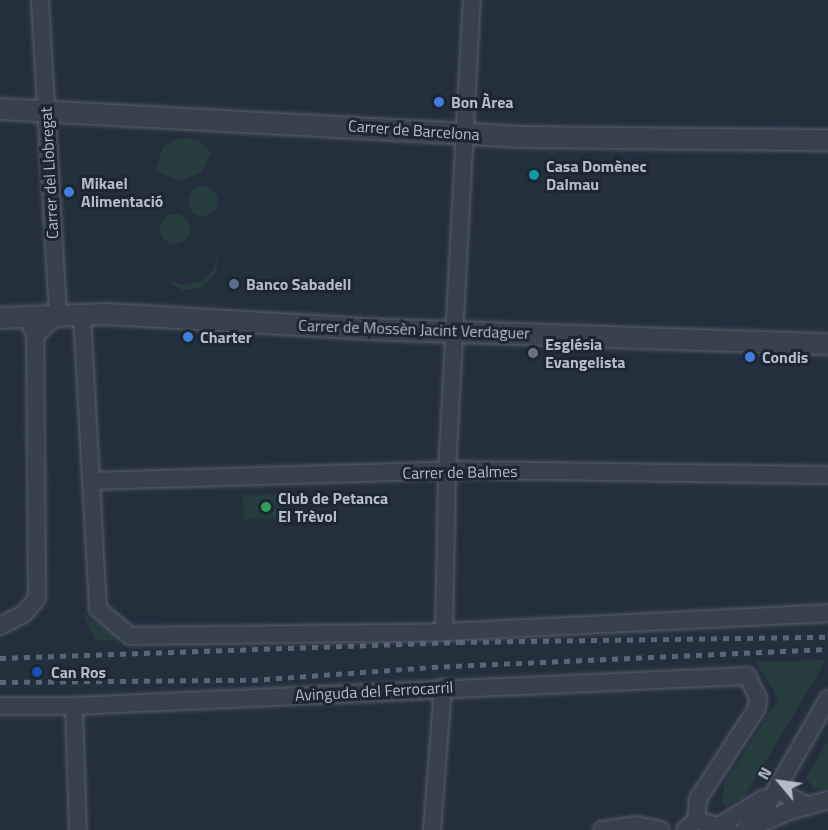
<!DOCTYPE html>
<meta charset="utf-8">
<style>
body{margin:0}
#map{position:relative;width:828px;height:830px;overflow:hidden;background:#242f3e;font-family:"Titillium Web",sans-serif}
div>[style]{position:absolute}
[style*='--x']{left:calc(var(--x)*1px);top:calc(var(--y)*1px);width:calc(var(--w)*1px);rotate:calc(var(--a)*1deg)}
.green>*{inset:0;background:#263c3f;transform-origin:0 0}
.round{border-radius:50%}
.roads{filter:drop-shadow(0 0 2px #565f6c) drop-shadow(0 0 2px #565f6c)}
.minor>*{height:16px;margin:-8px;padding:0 8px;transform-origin:8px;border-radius:8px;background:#38414e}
.tertiary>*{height:20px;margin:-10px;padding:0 10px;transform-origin:10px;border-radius:10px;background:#38414e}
.rail>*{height:4.5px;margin-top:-2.25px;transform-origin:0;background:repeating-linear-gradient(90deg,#5a6575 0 6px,transparent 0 12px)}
.dots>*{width:16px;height:16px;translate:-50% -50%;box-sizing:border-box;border:3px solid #1d2633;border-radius:50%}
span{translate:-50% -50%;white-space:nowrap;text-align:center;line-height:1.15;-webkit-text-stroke:6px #1d2633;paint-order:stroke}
.poi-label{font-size:16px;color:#b4bcc9;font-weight:700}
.left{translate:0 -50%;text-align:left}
.street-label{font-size:16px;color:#b4bcc9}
.north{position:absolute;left:750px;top:752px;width:60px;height:60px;-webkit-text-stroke:4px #1d2633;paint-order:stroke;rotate:299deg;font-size:16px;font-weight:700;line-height:24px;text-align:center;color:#b4bcc9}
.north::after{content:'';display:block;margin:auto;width:21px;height:27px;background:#b4bcc9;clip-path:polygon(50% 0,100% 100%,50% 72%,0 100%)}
</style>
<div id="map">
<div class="green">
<i style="clip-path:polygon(188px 138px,201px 142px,211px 153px,201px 173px,177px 181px,155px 169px,163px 147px,176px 139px)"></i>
<i class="round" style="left:188px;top:186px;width:30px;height:30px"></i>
<i class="round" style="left:160px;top:214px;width:30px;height:30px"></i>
<i style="clip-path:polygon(218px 254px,216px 274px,202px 288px,182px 290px,167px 280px,185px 285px,203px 281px,213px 270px)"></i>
<i style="left:289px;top:494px;width:24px;height:46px;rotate:88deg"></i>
<i style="clip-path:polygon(82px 613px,121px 639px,95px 641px)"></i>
<i style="clip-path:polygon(826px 660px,744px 797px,726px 806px,722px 802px,724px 784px,778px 699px,756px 662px)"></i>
<i style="clip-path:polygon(828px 740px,828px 789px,815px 790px,806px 778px)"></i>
</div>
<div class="roads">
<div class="minor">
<i style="--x:82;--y:314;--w:295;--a:86.9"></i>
<i style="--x:98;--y:609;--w:42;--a:40.2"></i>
<i style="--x:130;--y:636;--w:314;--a:-0.7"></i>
<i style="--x:444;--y:632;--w:384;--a:-2.8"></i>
<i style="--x:35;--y:336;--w:32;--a:-44"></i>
<i style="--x:58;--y:314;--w:315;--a:-93.3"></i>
<i style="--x:91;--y:481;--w:372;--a:-1.7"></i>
<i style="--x:463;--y:470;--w:365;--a:0.8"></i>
<i style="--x:0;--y:626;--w:27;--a:-27"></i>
<i style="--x:24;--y:614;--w:21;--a:-51"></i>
<i style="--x:37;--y:598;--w:262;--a:-90.4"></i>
<i style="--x:35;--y:336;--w:11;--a:-112"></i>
<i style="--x:444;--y:632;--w:160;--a:-88.9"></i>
<i style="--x:447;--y:472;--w:473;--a:-87"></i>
<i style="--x:0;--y:706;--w:74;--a:0"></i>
<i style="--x:74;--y:706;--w:674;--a:-2.55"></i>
<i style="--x:747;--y:676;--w:25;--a:63"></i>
<i style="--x:758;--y:698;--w:10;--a:96"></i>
<i style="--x:757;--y:708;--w:108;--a:123"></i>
<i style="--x:698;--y:799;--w:21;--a:95"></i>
<i style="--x:74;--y:706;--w:124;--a:88.2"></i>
<i style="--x:778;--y:783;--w:14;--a:56"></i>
<i style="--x:786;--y:795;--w:25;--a:27"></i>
<i style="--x:722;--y:824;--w:49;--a:-31.8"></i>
<i style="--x:753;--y:827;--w:36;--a:-24"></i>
<i style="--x:786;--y:812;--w:44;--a:-15.9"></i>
<i style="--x:432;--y:830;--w:143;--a:-85.6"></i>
<i style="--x:602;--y:830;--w:34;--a:-8"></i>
<i style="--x:636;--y:825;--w:25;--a:11"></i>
<i style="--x:685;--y:830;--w:15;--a:-42"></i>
<i style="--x:696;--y:820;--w:34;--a:15"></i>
<i style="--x:744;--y:830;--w:28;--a:-44"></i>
<i style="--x:764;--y:811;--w:129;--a:-60.3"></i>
</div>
<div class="tertiary">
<i style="--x:0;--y:109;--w:524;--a:3.06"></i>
<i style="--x:523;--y:137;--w:305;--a:0.6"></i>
<i style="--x:0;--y:318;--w:107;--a:-2.1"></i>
<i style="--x:107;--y:314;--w:261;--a:3.3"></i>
<i style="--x:368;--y:329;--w:460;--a:1.9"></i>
</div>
</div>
<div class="rail">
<i style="--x:0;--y:658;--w:459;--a:-2"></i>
<i style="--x:459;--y:642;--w:369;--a:-0.8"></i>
<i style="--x:0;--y:682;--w:252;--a:-0.5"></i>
<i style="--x:252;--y:680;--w:180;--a:-4.1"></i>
<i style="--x:432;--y:667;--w:396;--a:-2.6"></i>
</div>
<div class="dots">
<i style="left:439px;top:102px;background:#3f7fe0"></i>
<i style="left:534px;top:175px;background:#0f9aa8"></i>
<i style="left:69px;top:192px;background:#3f7fe0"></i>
<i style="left:234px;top:284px;background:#5c6f8a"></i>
<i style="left:188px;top:337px;background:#3f7fe0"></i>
<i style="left:533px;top:353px;background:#6b7280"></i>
<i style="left:750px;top:357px;background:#3f7fe0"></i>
<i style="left:266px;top:507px;background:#2e9e5b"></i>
<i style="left:37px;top:672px;background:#1a4fb4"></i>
</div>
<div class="poi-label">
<span class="left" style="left:451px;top:102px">Bon Àrea</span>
<span class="left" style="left:546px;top:175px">Casa Domènec<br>Dalmau</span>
<span class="left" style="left:81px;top:192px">Mikael<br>Alimentació</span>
<span class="left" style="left:246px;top:284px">Banco Sabadell</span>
<span class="left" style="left:200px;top:337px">Charter</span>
<span class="left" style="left:545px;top:353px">Església<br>Evangelista</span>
<span class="left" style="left:762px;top:357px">Condis</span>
<span class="left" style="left:278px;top:507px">Club de Petanca<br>El Trèvol</span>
<span class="left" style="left:51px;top:672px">Can Ros</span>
</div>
<div class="street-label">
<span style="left:414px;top:130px;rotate:4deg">Carrer de Barcelona</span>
<span style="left:49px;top:173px;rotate:-93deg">Carrer del Llobregat</span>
<span style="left:414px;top:329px;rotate:2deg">Carrer de Mossèn Jacint Verdaguer</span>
<span style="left:460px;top:472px;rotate:-1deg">Carrer de Balmes</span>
<span style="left:374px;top:691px;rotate:-3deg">Avinguda del Ferrocarril</span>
</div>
<div class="north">N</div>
</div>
